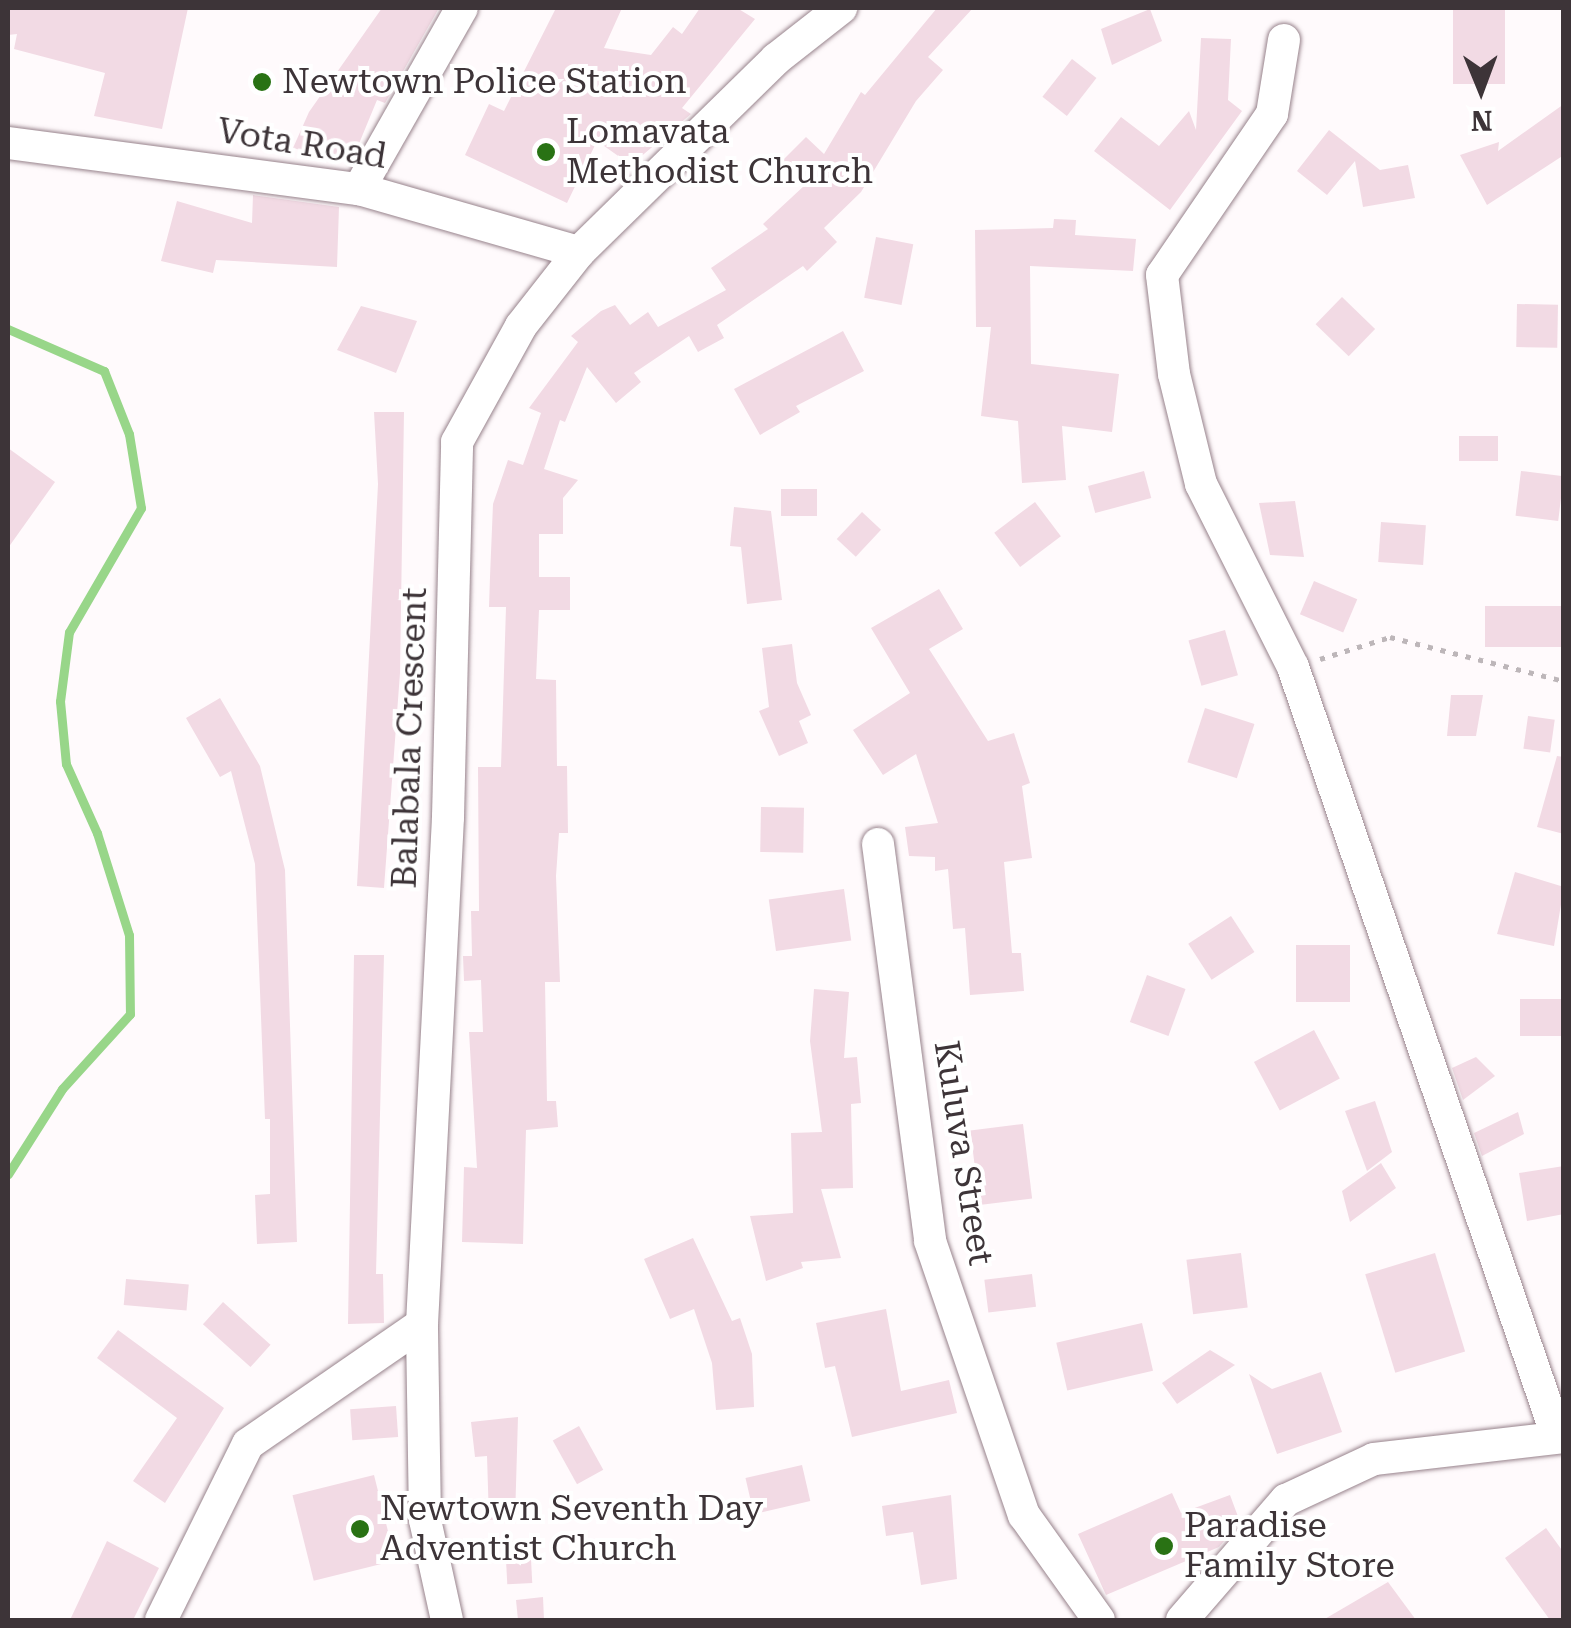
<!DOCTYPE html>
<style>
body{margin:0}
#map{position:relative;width:1571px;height:1628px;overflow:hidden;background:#fffafc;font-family:"Roboto Serif",serif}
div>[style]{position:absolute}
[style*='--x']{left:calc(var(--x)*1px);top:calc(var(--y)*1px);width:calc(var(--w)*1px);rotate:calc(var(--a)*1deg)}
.stream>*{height:9px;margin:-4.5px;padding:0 4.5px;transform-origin:4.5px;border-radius:4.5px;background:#98d689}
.building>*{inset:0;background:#f2dae4;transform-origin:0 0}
.path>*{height:5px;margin-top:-2.5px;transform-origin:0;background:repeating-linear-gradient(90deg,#bdb6b9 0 5px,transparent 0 13px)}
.roads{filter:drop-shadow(0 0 2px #98838c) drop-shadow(0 0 2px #98838c)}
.street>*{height:32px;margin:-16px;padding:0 16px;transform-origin:16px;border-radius:16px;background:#fff}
.dots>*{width:28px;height:28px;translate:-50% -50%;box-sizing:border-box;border:5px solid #fff;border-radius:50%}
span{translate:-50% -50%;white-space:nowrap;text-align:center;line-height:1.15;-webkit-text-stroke:8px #fff;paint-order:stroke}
.poi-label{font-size:35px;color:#3d3438}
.left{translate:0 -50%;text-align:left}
.street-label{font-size:35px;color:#3d3438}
.frame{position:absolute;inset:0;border:10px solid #3d3438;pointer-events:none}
.north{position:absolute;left:1431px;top:40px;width:100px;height:100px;-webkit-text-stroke:8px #fff;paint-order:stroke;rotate:179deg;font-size:28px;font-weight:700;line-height:40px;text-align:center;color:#3d3438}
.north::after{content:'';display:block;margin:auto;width:35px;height:45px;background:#3d3438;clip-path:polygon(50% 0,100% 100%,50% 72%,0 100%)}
</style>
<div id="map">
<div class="stream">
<i style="--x:8;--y:329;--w:105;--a:23.6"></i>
<i style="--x:104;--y:371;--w:68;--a:68.4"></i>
<i style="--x:129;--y:434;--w:75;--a:80.8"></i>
<i style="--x:141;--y:508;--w:143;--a:120.1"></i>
<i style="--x:69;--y:632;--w:70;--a:97.4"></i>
<i style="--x:60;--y:701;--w:63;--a:84.6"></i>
<i style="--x:66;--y:764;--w:76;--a:65.8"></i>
<i style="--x:97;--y:833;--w:107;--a:72.6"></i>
<i style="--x:129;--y:935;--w:79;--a:89.3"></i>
<i style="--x:130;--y:1014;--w:101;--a:132.2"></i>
<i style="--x:62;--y:1089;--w:101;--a:122.4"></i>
</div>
<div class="building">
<i style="clip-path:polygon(8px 8px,188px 8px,162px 129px,94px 116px,105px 73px,14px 49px,17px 34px,8px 35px)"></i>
<i style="clip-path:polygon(382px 8px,439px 8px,385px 103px,377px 100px,351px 163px,293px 148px,309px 112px)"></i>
<i style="clip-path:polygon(556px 8px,622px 8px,604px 48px,651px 55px,673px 27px,682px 34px,700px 8px,737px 8px,755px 19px,682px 108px,691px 114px,631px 165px,597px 141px,567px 203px,465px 155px,489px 104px,504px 111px)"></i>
<i style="clip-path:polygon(937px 8px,973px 8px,928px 57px,943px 70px,916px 101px,861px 192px,824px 228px,837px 242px,807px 271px,803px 266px,717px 325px,724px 338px,698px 352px,689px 336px,634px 373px,641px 382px,616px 403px,587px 367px,565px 422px,560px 420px,544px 469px,578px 480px,563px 498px,563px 534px,539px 534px,539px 577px,570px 577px,570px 610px,539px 610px,536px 679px,556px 680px,557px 766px,567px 766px,568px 833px,559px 833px,556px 876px,560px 982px,545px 982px,547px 1101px,556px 1101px,558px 1127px,526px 1130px,523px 1244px,462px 1242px,464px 1167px,477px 1168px,469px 1032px,483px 1032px,481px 980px,464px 981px,463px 956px,472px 956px,471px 911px,479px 911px,478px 767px,501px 767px,506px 607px,489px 607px,490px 577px,493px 504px,508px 460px,523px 465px,541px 413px,529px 408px,578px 342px,571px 336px,601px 311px,615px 305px,630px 325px,648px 312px,658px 327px,726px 290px,711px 268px,768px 229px,763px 224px,805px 185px,781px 162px,806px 137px,824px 154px,861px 92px,865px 95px)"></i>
<i style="left:1453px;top:8px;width:52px;height:76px"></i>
<i style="clip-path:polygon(1150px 9px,1162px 41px,1112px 65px,1101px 29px)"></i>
<i style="clip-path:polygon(1201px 38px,1231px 39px,1228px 100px,1242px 111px,1170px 210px,1094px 151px,1121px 117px,1159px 146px,1189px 111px,1196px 130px)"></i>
<i style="left:1072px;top:59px;width:31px;height:48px;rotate:38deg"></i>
<i style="clip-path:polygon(1564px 104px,1564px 155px,1487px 205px,1460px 155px,1499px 142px,1498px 151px)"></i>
<i style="clip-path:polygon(1329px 130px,1380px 170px,1408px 165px,1415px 198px,1363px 207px,1355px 161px,1327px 195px,1297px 171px)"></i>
<i style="clip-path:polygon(253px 195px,339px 207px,337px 267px,216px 260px,213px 273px,161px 261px,177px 201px,252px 223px)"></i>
<i style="clip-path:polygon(1054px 219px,1076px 220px,1075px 235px,1136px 239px,1133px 271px,1030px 266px,1031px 364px,1119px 374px,1112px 432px,1062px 426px,1066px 480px,1022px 483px,1018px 421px,981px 416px,991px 327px,976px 327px,975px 230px,1053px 228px)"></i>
<i style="left:876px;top:237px;width:38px;height:62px;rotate:11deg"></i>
<i style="left:1342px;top:297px;width:46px;height:38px;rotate:44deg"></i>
<i style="left:1517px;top:304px;width:41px;height:43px;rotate:1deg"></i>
<i style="clip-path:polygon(361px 306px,417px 321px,396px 373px,337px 350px)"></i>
<i style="clip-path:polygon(843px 331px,864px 371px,796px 406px,800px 412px,760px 435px,734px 389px)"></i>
<i style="clip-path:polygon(374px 412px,404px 412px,400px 673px,384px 888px,357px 886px,378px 484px)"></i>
<i style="left:1498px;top:436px;width:25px;height:39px;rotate:90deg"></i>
<i style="clip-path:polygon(8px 448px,55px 482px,8px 548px)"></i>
<i style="left:1144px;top:471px;width:28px;height:58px;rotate:75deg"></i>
<i style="left:1521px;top:471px;width:43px;height:45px;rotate:7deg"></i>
<i style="left:781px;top:489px;width:36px;height:27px"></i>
<i style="clip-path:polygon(1295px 501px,1304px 557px,1270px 555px,1259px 503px)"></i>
<i style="left:1035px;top:502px;width:43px;height:51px;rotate:53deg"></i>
<i style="clip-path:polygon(734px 507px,771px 511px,782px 600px,747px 604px,741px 547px,730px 546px)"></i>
<i style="left:862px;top:512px;width:26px;height:37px;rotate:43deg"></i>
<i style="left:1381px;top:522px;width:45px;height:40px;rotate:4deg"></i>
<i style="left:1314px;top:581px;width:47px;height:36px;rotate:23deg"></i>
<i style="clip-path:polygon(939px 589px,963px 629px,929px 649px,988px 741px,1014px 733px,1030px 783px,1022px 786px,1032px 858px,1004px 862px,1012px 953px,1021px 953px,1024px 991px,970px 995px,965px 928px,953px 929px,948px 869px,935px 871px,935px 857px,909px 856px,905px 827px,938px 823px,916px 754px,883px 775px,853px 730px,910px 693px,871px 628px)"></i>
<i style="left:1564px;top:606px;width:41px;height:79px;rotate:90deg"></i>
<i style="left:1225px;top:630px;width:47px;height:38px;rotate:74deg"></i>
<i style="clip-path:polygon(792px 644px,797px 683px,811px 715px,799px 721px,808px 743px,779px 756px,759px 711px,769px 707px,762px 648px)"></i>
<i style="clip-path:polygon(1451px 695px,1483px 695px,1476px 736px,1447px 736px)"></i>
<i style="clip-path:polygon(220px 698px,260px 766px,285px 870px,297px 1242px,257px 1244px,255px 1195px,270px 1194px,270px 1119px,265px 1119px,255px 864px,231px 771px,220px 777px,186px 718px)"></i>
<i style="left:1205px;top:708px;width:52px;height:57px;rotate:18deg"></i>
<i style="left:1528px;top:716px;width:27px;height:33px;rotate:8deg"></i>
<i style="clip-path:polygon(1557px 756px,1564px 757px,1564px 834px,1537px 827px)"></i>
<i style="left:761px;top:807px;width:43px;height:45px;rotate:1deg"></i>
<i style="clip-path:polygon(1515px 872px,1564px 887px,1554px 946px,1497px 934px)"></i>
<i style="left:844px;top:889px;width:52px;height:76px;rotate:82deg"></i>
<i style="left:1231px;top:916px;width:43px;height:51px;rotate:57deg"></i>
<i style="left:1296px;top:945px;width:54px;height:57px"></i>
<i style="clip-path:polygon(354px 955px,384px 955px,376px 1274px,383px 1274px,384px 1323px,348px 1324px)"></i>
<i style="left:1147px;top:975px;width:41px;height:50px;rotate:20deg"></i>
<i style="clip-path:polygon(814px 989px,849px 992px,844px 1058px,857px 1057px,861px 1103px,851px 1104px,853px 1188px,821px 1189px,841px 1258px,801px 1262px,803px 1268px,766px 1281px,750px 1216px,793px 1213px,791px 1133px,822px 1132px,810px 1041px)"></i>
<i style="left:1564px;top:999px;width:37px;height:44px;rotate:90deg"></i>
<i style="left:1314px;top:1030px;width:55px;height:68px;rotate:62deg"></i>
<i style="clip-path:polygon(1476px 1057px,1495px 1076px,1463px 1100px,1452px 1068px)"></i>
<i style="clip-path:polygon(1375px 1101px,1392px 1152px,1367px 1171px,1345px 1111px)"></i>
<i style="clip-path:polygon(1518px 1112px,1524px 1134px,1482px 1156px,1474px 1133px)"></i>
<i style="left:1023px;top:1124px;width:75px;height:53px;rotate:83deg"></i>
<i style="clip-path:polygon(1381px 1163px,1396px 1188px,1350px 1222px,1342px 1191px)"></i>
<i style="clip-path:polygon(1564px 1166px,1564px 1214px,1527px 1221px,1519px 1173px)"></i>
<i style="clip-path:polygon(693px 1238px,732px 1321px,740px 1318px,752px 1354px,754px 1407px,716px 1410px,712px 1363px,694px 1309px,670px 1319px,644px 1259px)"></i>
<i style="left:1241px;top:1253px;width:55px;height:55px;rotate:83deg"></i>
<i style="left:1435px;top:1253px;width:103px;height:73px;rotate:73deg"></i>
<i style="left:1032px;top:1274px;width:33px;height:48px;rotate:83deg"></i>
<i style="left:126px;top:1279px;width:63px;height:26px;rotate:5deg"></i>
<i style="left:223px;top:1302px;width:64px;height:30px;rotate:42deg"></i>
<i style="clip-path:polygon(886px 1309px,901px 1391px,949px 1380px,957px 1413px,852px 1437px,835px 1366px,825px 1368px,816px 1323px)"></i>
<i style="left:1142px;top:1323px;width:49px;height:88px;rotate:77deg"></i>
<i style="clip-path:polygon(118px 1330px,224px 1408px,165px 1503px,133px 1481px,177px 1418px,97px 1358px)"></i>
<i style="clip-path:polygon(1210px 1350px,1235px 1365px,1177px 1404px,1162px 1383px)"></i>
<i style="clip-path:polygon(1321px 1372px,1342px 1432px,1277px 1454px,1249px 1374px,1272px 1389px)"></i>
<i style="left:396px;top:1406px;width:31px;height:46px;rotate:86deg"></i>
<i style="clip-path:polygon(518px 1417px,515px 1519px,489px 1520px,487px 1456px,475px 1457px,471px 1422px)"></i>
<i style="left:579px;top:1426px;width:50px;height:30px;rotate:61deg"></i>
<i style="left:802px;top:1465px;width:37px;height:58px;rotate:77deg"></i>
<i style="left:374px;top:1475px;width:88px;height:84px;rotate:76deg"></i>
<i style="clip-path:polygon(1172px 1493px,1181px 1513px,1230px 1495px,1240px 1522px,1219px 1547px,1106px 1595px,1078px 1534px)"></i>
<i style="clip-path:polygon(951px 1495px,957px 1579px,921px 1585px,913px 1532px,886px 1536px,882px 1506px)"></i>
<i style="clip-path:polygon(1546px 1528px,1564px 1553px,1564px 1620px,1550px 1620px,1505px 1558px)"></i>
<i style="left:530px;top:1540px;width:43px;height:25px;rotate:87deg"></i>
<i style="clip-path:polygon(107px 1541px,159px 1568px,133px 1620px,70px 1620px)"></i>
<i style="clip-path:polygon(1388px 1582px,1416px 1620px,1323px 1620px)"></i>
<i style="clip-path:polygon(543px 1597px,544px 1620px,518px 1620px,516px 1600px)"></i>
</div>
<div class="path">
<i style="--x:1320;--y:659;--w:73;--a:-17.4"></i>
<i style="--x:1390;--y:637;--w:179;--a:14.2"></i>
</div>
<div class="roads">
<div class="street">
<i style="--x:1284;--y:40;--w:75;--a:99.2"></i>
<i style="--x:1272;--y:114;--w:195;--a:124.3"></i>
<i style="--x:1162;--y:275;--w:100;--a:83.1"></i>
<i style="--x:1174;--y:374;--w:113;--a:76.2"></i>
<i style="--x:1201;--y:484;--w:205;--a:63.3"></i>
<i style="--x:1293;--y:667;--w:813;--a:71.05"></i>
<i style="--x:8;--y:143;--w:354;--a:7.5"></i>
<i style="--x:359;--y:189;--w:229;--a:16"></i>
<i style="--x:359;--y:189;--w:208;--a:-60.4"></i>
<i style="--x:878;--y:844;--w:400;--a:82.5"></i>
<i style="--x:930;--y:1241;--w:290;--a:71.1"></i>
<i style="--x:1024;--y:1515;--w:129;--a:54.5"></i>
<i style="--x:161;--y:1620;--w:196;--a:-63.7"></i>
<i style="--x:248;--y:1444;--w:211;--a:-34.6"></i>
<i style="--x:447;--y:1620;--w:102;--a:-102.4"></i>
<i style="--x:425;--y:1520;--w:196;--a:-90.9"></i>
<i style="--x:422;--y:1324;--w:508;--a:-87.06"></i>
<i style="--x:448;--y:817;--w:375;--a:-88.6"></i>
<i style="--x:457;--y:442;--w:132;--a:-61.1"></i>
<i style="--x:521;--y:326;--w:94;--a:-51.9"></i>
<i style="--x:579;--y:252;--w:276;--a:-44.4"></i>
<i style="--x:776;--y:59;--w:83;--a:-38.1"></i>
<i style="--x:1182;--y:1620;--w:159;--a:-49.1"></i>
<i style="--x:1286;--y:1500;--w:97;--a:-25"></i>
<i style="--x:1374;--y:1459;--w:191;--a:-6.6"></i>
</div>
</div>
<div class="dots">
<i style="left:262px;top:82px;background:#297214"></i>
<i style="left:546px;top:152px;background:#297214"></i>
<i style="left:360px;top:1529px;background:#297214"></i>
<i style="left:1164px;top:1546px;background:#297214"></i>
</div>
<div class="poi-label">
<span class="left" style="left:282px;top:82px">Newtown Police Station</span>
<span class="left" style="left:566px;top:152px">Lomavata<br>Methodist Church</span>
<span class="left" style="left:380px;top:1529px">Newtown Seventh Day<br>Adventist Church</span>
<span class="left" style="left:1184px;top:1546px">Paradise<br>Family Store</span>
</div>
<div class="street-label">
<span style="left:302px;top:144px;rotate:9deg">Vota Road</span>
<span style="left:410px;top:738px;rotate:-88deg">Balabala Crescent</span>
<span style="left:963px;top:1153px;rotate:81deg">Kuluva Street</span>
</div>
<div class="frame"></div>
<div class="north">N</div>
</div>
